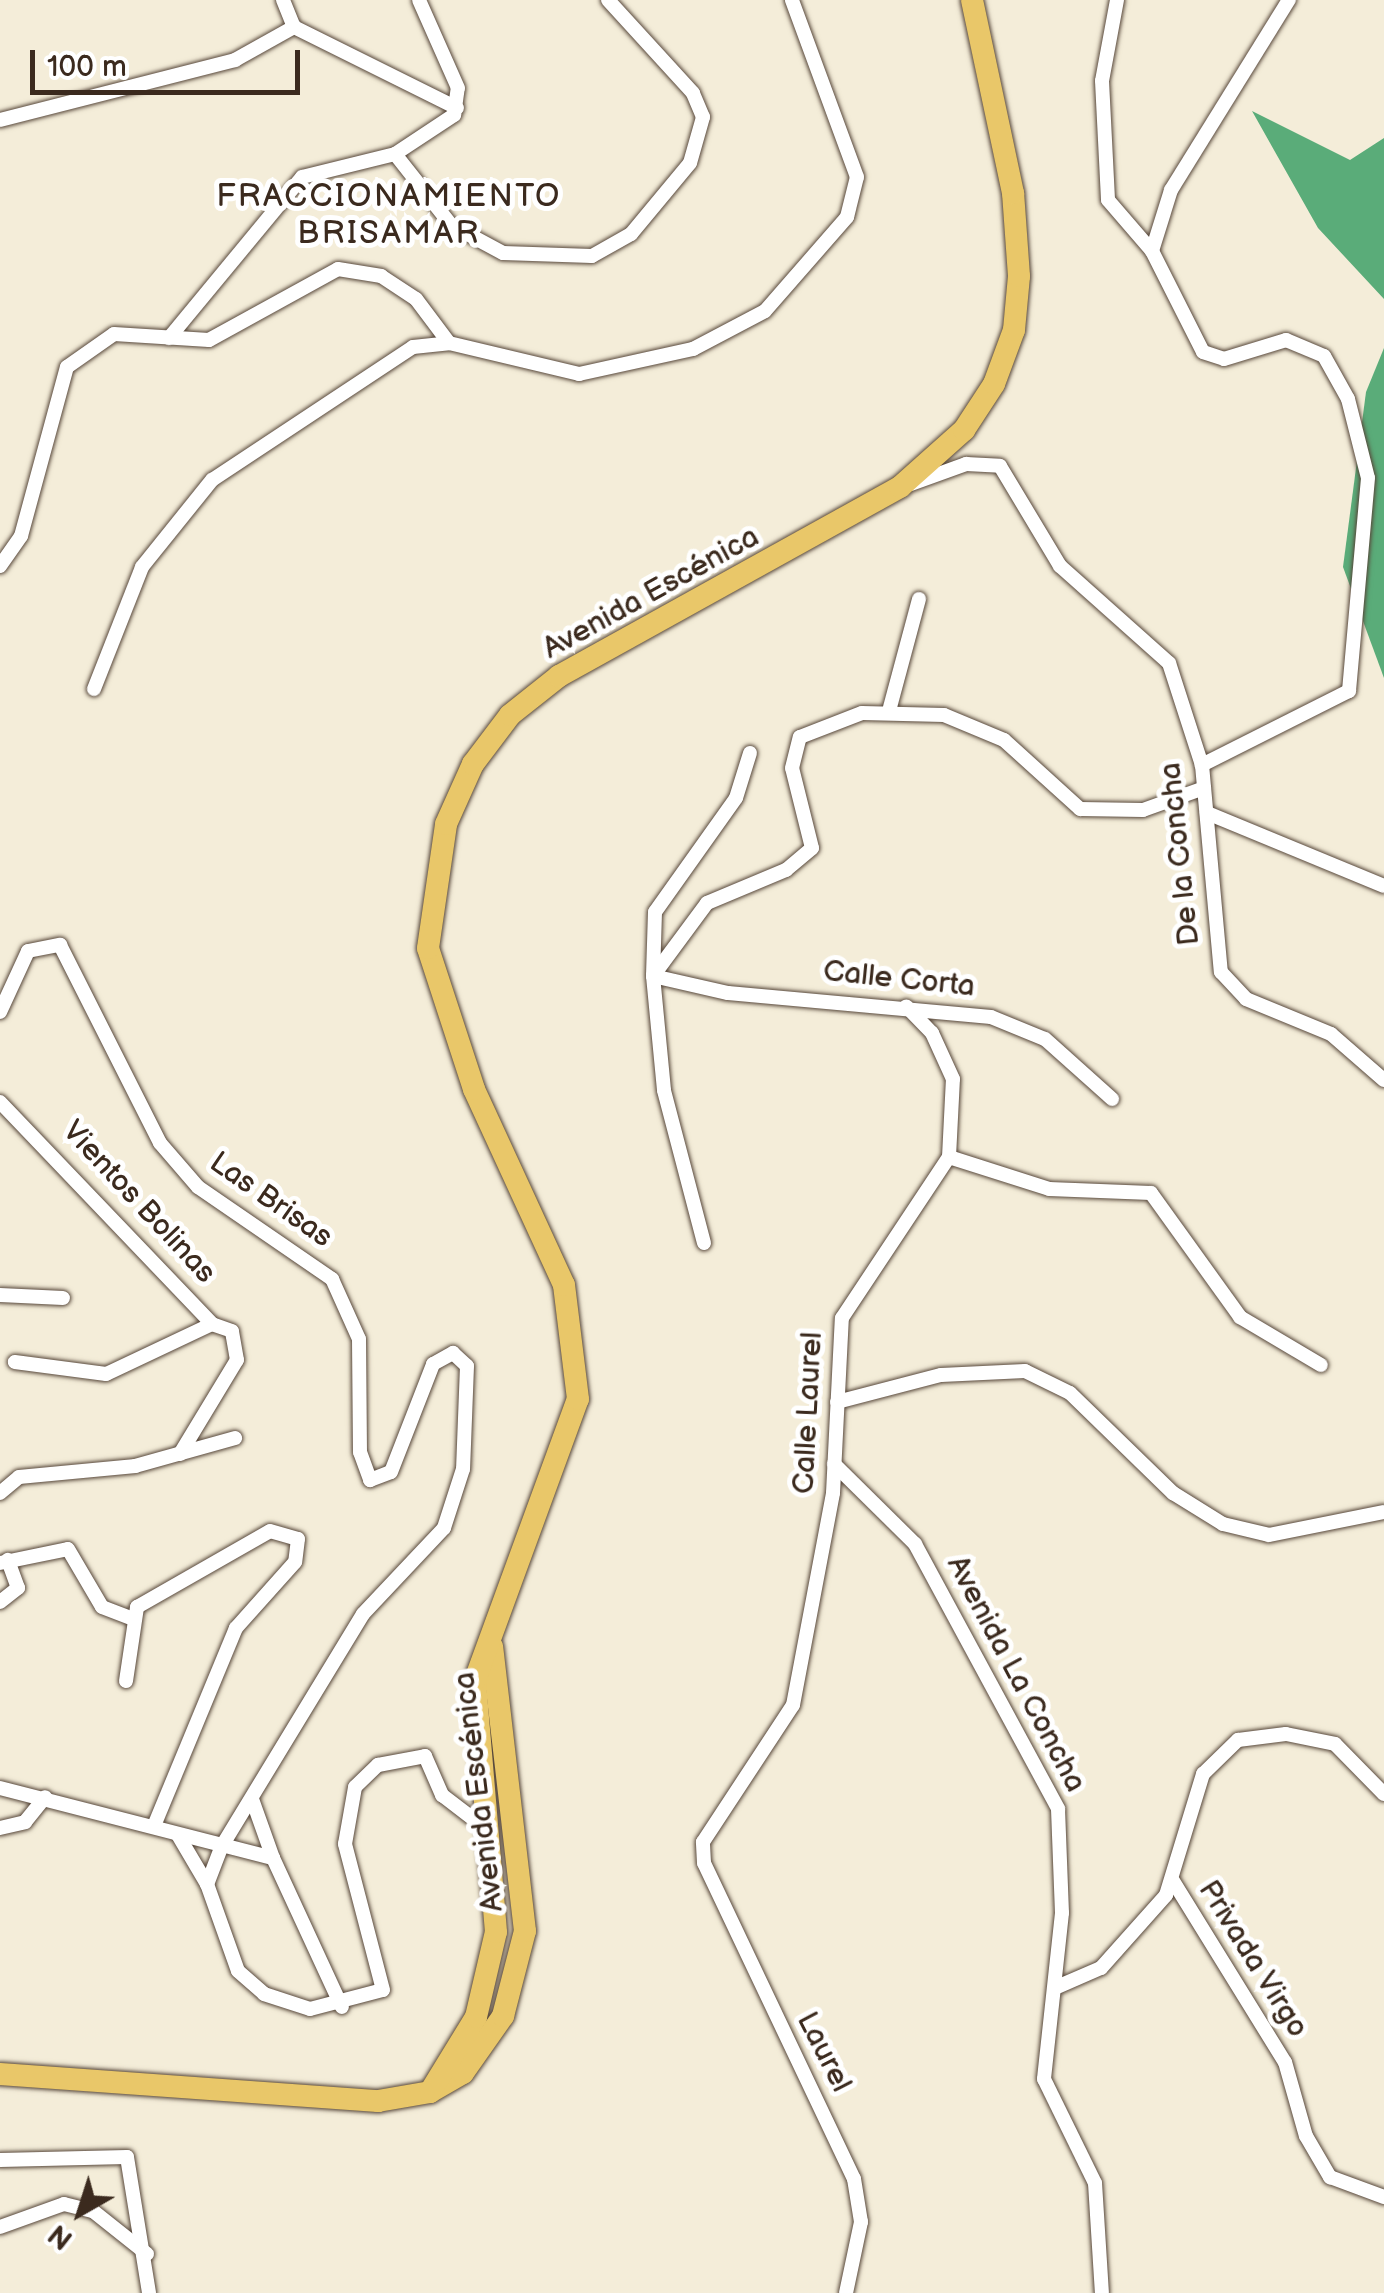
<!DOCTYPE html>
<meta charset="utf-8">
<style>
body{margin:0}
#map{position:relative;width:1384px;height:2293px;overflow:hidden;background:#f4edd9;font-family:"Balsamiq Sans",sans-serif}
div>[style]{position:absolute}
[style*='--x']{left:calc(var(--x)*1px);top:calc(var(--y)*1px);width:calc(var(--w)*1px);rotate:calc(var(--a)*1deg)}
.forest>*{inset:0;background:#5aac79}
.roads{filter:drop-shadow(0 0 2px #57473a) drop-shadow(0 0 2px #57473a)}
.minor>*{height:14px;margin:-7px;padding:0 7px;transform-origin:7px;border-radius:7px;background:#fff}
.primary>*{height:22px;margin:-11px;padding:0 11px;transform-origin:11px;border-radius:11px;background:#e9c769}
span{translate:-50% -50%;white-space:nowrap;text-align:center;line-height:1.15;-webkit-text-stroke:10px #fff;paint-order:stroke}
.street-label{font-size:30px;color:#3b2a1e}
.neighbourhood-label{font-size:32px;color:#3b2a1e;letter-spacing:2.5px}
.north{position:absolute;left:30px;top:2163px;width:100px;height:100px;-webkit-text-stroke:8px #fff;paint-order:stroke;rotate:219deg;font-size:28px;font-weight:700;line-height:40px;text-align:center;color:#3b2a1e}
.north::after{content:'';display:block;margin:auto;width:35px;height:45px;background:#3b2a1e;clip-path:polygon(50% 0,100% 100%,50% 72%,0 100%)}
.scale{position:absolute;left:30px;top:50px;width:270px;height:45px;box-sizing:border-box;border:5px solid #3b2a1e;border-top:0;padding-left:12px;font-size:30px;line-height:35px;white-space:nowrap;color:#3b2a1e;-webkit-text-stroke:8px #fff;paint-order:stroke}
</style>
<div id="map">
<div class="forest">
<i style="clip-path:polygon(1252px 111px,1350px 160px,1384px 138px,1384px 299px,1318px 228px)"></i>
<i style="clip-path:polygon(1384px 348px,1384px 678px,1343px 567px,1366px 392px)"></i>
</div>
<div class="roads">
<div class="minor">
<i style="--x:283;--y:0;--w:29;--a:68"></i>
<i style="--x:294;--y:27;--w:182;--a:26.4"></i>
<i style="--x:1117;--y:0;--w:82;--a:100.5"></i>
<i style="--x:1102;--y:81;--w:119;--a:87.1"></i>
<i style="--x:1108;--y:200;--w:67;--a:49.2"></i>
<i style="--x:1152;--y:251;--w:113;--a:63.2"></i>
<i style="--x:1203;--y:352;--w:22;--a:18"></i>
<i style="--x:1224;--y:359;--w:65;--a:-17"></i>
<i style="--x:1286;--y:340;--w:41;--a:22.8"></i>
<i style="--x:1324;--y:356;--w:49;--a:60.8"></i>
<i style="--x:1348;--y:399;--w:81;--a:75.8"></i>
<i style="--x:1368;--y:478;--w:214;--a:95.1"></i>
<i style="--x:1349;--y:691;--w:165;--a:153.3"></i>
<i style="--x:0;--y:120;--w:243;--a:-14.3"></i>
<i style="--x:235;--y:60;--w:68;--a:-29.2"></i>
<i style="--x:395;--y:154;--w:90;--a:51.7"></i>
<i style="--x:451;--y:225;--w:59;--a:28.3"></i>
<i style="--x:503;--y:253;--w:89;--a:1.9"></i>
<i style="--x:592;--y:256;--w:45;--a:-29.4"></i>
<i style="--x:631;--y:234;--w:92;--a:-50.3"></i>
<i style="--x:690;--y:163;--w:48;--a:-74.2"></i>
<i style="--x:703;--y:117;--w:26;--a:-113"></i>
<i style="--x:693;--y:93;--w:126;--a:-132.4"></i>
<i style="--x:1152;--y:251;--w:64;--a:-72.7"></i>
<i style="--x:1171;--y:190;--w:224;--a:-58.2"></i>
<i style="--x:169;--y:338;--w:209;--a:-50.4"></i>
<i style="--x:302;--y:177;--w:96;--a:-13.9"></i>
<i style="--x:395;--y:154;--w:71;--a:-33.5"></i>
<i style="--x:454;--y:115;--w:27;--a:-82"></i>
<i style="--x:458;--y:88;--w:96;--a:-113.9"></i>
<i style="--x:911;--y:484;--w:59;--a:-20"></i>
<i style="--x:966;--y:464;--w:34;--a:3"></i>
<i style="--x:1000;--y:466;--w:117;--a:59"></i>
<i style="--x:1060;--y:566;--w:146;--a:41.7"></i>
<i style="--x:1169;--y:663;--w:107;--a:72.1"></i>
<i style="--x:1202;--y:765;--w:208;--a:84.8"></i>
<i style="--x:1221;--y:972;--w:37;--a:47"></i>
<i style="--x:1246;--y:999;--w:92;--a:22.4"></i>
<i style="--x:1331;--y:1034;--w:70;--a:41"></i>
<i style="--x:0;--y:566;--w:37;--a:-55"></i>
<i style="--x:21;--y:536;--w:175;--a:-74.8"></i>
<i style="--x:67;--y:367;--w:57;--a:-35.1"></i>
<i style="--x:114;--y:334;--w:95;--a:3.6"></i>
<i style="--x:209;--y:340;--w:147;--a:-28.8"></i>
<i style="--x:338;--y:269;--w:44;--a:9.2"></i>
<i style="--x:381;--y:276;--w:42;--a:33.3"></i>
<i style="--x:416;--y:299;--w:55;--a:53.1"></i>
<i style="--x:449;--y:343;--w:134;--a:13.4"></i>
<i style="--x:579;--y:374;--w:117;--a:-12.4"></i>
<i style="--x:693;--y:349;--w:81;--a:-27.8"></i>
<i style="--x:765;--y:311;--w:125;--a:-48.9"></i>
<i style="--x:847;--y:217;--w:41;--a:-76"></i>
<i style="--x:857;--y:177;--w:189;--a:-110.2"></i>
<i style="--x:94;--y:689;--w:131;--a:-68.5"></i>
<i style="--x:142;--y:567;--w:112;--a:-51.2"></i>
<i style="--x:212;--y:480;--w:241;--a:-33.5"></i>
<i style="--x:413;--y:347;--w:36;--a:-6"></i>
<i style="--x:889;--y:711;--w:116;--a:-75"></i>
<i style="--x:750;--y:753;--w:47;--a:107.3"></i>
<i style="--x:736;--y:798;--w:140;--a:125.4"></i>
<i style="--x:655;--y:912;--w:64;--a:91.8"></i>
<i style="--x:653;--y:976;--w:77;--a:12.8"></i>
<i style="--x:728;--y:993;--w:264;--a:5.2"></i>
<i style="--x:991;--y:1017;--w:58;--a:22.2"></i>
<i style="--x:1045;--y:1039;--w:90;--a:41.8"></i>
<i style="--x:1207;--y:813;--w:191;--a:22.4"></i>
<i style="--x:0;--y:1012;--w:67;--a:-65.3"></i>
<i style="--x:28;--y:951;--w:33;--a:-11"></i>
<i style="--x:60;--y:945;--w:222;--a:63.2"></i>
<i style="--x:160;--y:1143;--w:58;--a:49.2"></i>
<i style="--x:198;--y:1187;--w:163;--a:34.5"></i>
<i style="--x:332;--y:1279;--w:66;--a:65.8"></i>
<i style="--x:359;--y:1339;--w:113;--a:89.5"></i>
<i style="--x:360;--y:1452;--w:30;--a:70"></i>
<i style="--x:370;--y:1480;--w:22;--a:-21"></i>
<i style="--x:391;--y:1472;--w:116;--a:-68.7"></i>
<i style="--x:433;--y:1364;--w:23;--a:-29"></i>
<i style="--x:453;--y:1353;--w:19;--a:43"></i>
<i style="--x:467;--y:1366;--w:103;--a:92.2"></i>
<i style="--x:463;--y:1469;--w:62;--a:107.9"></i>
<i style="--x:444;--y:1528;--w:118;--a:133.3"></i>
<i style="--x:363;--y:1614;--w:274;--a:121.3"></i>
<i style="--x:221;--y:1848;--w:39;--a:111"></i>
<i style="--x:207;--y:1884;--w:92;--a:70.4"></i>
<i style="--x:238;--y:1971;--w:35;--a:41"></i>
<i style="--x:264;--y:1994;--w:48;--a:18.1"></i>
<i style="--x:310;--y:2009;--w:75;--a:-14.6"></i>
<i style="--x:383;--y:1990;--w:151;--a:-104.6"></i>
<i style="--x:345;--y:1844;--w:58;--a:-80"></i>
<i style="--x:355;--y:1787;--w:32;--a:-44"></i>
<i style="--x:378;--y:1765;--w:48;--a:-10.8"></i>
<i style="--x:425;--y:1756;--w:43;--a:66.4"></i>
<i style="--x:442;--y:1795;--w:59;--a:37.5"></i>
<i style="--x:0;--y:1102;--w:307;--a:46.3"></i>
<i style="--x:212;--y:1324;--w:117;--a:154.7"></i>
<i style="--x:106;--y:1374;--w:92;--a:-172.5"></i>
<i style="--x:949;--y:1157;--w:105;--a:17.7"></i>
<i style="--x:1049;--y:1189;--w:102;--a:2.2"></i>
<i style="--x:1151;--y:1193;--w:153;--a:54.3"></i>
<i style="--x:1240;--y:1317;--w:94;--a:30.7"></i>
<i style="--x:704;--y:1243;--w:158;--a:-104.7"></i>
<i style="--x:664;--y:1090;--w:115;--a:-95.5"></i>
<i style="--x:653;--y:976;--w:91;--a:-53.5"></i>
<i style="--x:707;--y:903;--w:86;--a:-22.7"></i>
<i style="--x:786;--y:870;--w:34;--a:-40"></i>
<i style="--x:812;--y:848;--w:82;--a:-104"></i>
<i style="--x:792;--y:768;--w:32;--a:-76"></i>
<i style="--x:800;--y:737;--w:66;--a:-21.2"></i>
<i style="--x:862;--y:713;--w:82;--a:1.4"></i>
<i style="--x:944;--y:715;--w:65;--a:22.6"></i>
<i style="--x:1004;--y:740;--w:103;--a:42.2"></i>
<i style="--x:1080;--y:809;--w:63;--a:0.9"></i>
<i style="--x:1143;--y:810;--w:65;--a:-19.8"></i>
<i style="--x:0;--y:1295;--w:63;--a:2.7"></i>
<i style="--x:837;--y:1402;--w:107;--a:-14.6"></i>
<i style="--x:941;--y:1375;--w:84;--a:-2.7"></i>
<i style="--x:1025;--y:1371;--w:50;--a:26.1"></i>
<i style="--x:1070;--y:1393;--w:144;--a:44.2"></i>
<i style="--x:1173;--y:1493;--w:59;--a:31.8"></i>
<i style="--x:1223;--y:1524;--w:47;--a:13.4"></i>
<i style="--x:1269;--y:1535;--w:117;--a:-11.3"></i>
<i style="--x:180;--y:1454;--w:110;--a:-58.8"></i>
<i style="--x:237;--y:1360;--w:29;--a:-100"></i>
<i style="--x:232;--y:1331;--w:21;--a:-161"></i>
<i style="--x:834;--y:1464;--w:114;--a:44.6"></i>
<i style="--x:915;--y:1544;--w:301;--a:61.6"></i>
<i style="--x:1058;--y:1809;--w:104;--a:87.8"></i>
<i style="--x:1062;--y:1913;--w:167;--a:96.2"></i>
<i style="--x:1044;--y:2079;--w:116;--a:63.9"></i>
<i style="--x:1095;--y:2183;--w:110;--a:86.4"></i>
<i style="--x:0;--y:1493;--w:25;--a:-40"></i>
<i style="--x:19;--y:1477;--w:117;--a:-5.4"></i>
<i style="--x:135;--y:1466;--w:104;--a:-15.6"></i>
<i style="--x:0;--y:1563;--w:69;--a:-11.6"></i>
<i style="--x:68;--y:1549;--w:67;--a:59.6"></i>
<i style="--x:102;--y:1607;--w:30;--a:21"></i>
<i style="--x:0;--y:1602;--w:23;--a:-38"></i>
<i style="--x:18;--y:1588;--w:30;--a:-110"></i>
<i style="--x:126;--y:1681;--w:75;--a:-81.5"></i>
<i style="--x:137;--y:1607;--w:153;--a:-29.7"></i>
<i style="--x:270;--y:1531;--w:29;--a:16"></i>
<i style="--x:298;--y:1539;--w:23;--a:97"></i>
<i style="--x:295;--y:1562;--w:89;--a:131.8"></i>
<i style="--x:236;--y:1628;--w:214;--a:112.5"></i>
<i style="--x:0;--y:1788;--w:282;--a:14.4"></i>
<i style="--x:273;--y:1858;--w:164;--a:65.2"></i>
<i style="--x:252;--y:1799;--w:63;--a:70.4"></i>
<i style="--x:0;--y:1828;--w:26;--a:-13"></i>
<i style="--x:25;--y:1822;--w:32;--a:-51"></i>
<i style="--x:178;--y:1835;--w:57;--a:59.4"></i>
<i style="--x:1173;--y:1881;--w:213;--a:58.3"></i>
<i style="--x:1285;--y:2062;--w:77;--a:74.2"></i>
<i style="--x:1306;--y:2136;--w:48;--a:59.7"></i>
<i style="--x:1330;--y:2177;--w:58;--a:20.3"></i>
<i style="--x:1057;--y:1987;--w:48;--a:-23.4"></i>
<i style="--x:1101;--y:1968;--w:98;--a:-48.3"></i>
<i style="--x:1166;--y:1895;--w:127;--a:-73"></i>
<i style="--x:1203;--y:1774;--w:49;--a:-44.2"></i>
<i style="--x:1238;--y:1740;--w:48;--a:-7.1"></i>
<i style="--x:1286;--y:1734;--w:50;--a:11.5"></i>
<i style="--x:1335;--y:1744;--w:70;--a:45.6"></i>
<i style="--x:0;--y:2160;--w:127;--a:-1.4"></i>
<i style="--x:127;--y:2157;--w:138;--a:80.8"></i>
<i style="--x:0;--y:2227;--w:68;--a:-19.8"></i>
<i style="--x:64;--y:2204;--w:30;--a:14"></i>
<i style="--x:93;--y:2211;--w:69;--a:38.5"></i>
<i style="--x:846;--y:2293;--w:73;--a:-78.1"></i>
<i style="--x:861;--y:2222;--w:44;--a:-99.2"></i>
<i style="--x:854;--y:2179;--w:350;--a:-115.4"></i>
<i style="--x:704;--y:1863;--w:21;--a:-93"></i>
<i style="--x:703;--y:1842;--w:164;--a:-56.7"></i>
<i style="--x:793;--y:1705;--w:216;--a:-79.3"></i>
<i style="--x:833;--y:1493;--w:175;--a:-87.1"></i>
<i style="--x:842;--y:1318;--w:193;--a:-56.4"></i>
<i style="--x:949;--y:1157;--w:78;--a:-87.1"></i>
<i style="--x:953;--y:1079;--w:51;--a:-114.5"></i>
<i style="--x:932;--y:1033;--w:37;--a:-134"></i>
</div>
<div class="primary">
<i style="--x:0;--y:2074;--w:379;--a:4.1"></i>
<i style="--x:378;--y:2101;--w:53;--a:-9.8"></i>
<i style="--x:430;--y:2092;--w:38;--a:-30"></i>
<i style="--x:463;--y:2073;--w:70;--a:-54.9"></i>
<i style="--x:503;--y:2016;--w:88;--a:-75.5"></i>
<i style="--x:525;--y:1931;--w:286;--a:-96.6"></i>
<i style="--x:430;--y:2092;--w:88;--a:-58.5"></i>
<i style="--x:476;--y:2017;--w:87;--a:-76.8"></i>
<i style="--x:496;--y:1932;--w:253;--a:-94.8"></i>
<i style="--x:475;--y:1680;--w:299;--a:-69.9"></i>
<i style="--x:578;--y:1399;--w:115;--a:-97"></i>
<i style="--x:564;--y:1285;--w:216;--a:-114.7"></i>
<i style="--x:474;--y:1089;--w:148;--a:-108.1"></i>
<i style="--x:428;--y:948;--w:125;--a:-81.7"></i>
<i style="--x:446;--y:824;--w:66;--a:-65.8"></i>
<i style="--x:473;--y:764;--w:61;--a:-52.9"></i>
<i style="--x:510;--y:715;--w:63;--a:-38.5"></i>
<i style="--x:559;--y:676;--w:390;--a:-29"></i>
<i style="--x:900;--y:487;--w:86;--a:-41.7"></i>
<i style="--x:964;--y:430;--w:55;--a:-56.9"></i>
<i style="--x:994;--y:384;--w:58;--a:-69.7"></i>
<i style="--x:1014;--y:330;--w:54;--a:-84.7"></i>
<i style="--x:1019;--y:276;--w:83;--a:-94.1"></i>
<i style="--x:1013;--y:193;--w:197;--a:-102"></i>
</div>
</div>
<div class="street-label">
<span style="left:651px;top:593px;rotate:-29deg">Avenida Escénica</span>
<span style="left:1180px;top:854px;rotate:-96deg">De la Concha</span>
<span style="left:899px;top:979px;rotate:6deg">Calle Corta</span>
<span style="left:271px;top:1200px;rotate:35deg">Las Brisas</span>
<span style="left:139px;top:1202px;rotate:47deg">Vientos Bolinas</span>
<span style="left:808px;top:1413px;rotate:-87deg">Calle Laurel</span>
<span style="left:1016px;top:1674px;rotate:62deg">Avenida La Concha</span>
<span style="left:479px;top:1792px;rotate:-97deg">Avenida Escénica</span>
<span style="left:1253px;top:1959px;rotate:58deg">Privada Virgo</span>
<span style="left:824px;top:2052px;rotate:63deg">Laurel</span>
</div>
<div class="neighbourhood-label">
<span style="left:389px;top:216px">FRACCIONAMIENTO<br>BRISAMAR</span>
</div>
<div class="north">N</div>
<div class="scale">100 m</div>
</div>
